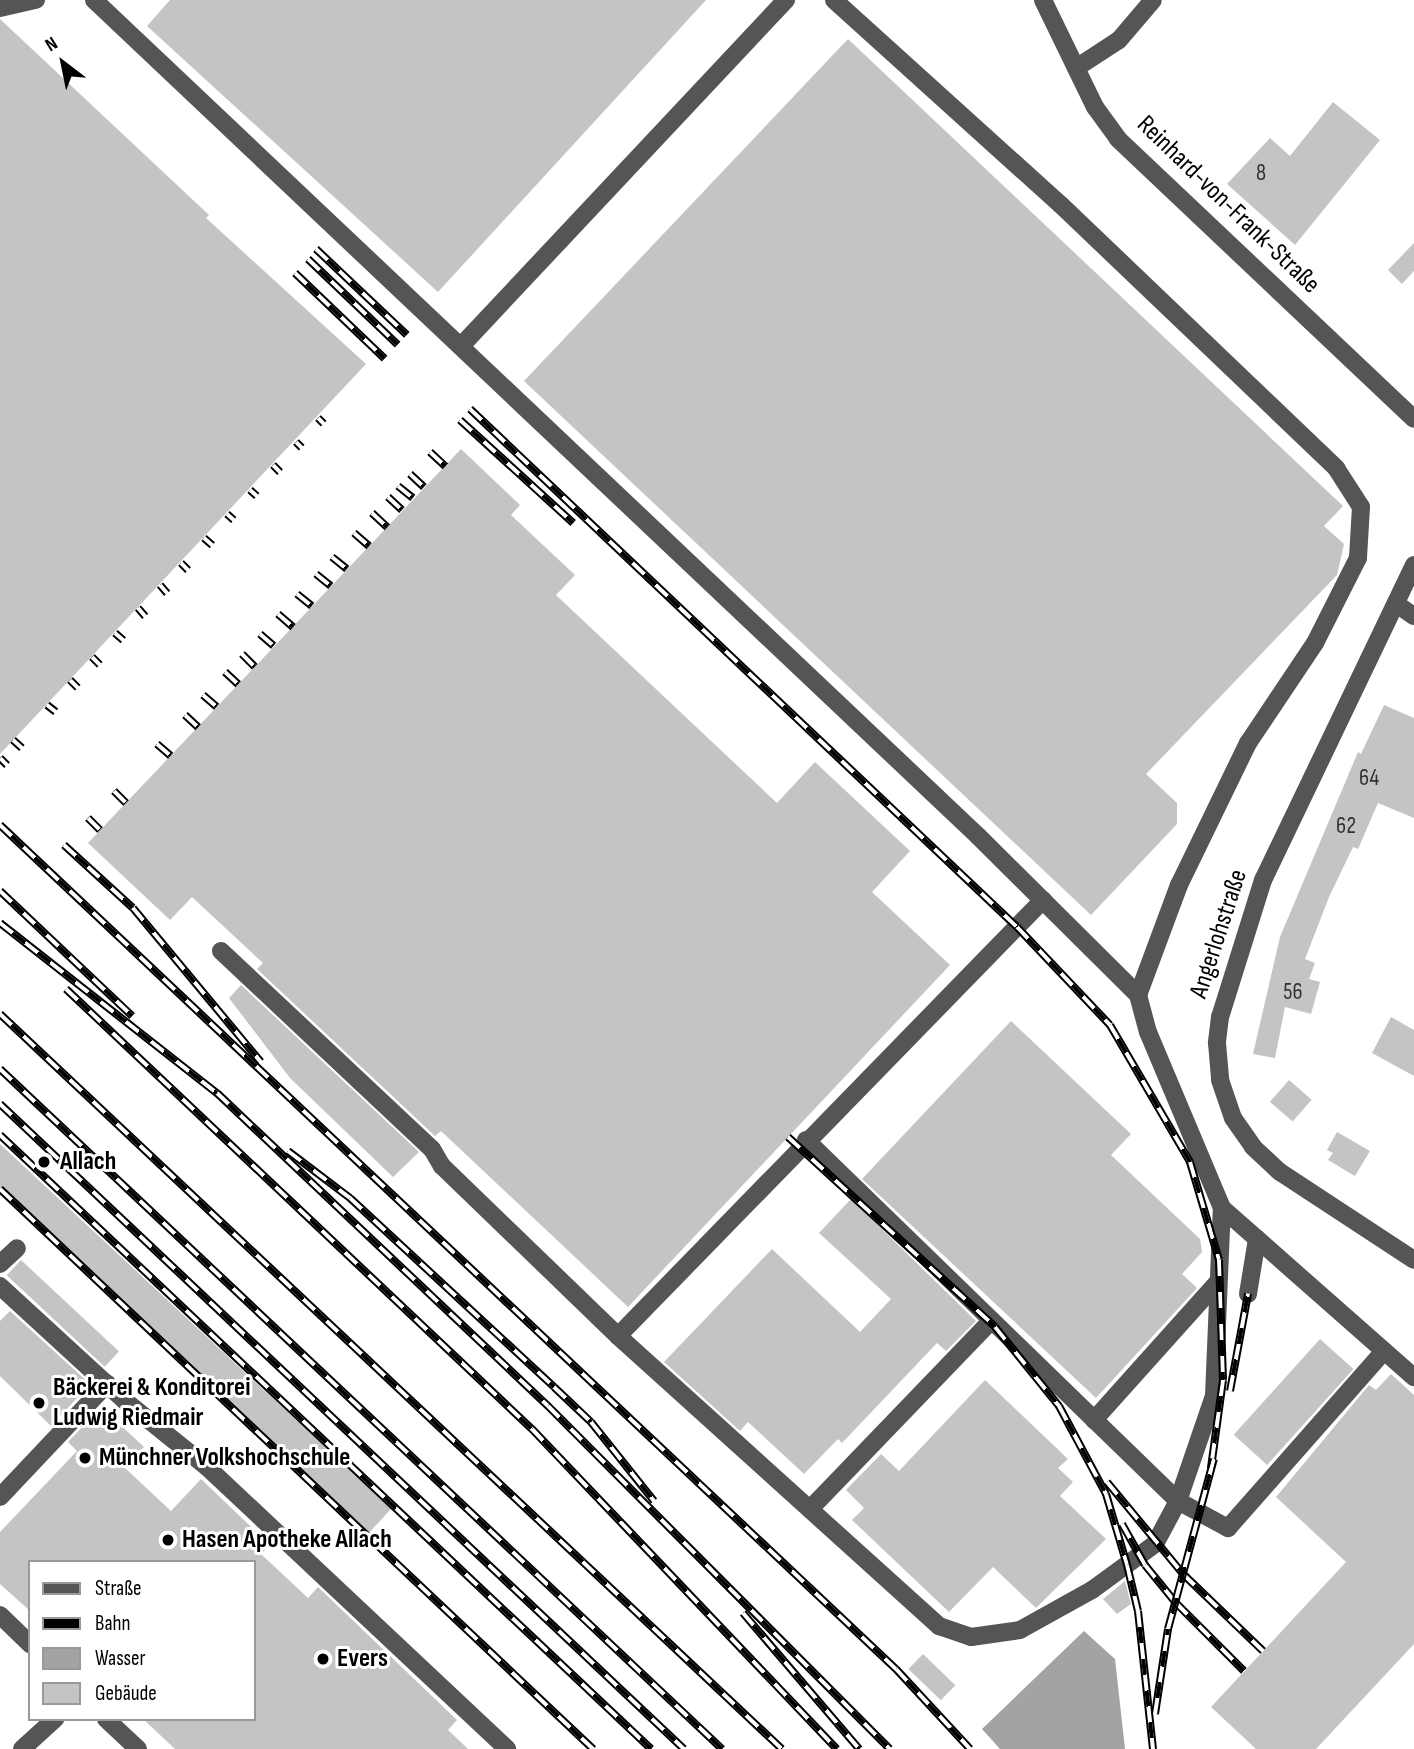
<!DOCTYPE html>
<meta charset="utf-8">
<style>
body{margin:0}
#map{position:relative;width:1414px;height:1749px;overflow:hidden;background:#fff;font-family:"Sofia Sans Condensed",sans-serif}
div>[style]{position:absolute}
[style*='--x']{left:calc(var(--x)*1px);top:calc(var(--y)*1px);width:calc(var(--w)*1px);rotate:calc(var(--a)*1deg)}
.water>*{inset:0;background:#a3a3a3}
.building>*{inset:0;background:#c4c4c4;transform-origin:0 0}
.minor>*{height:18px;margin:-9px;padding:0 9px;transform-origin:9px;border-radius:9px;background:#555}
.rail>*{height:8px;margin-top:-4px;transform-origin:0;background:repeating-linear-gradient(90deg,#fff 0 16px,#000 0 32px);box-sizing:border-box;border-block:2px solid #000}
.dots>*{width:19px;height:19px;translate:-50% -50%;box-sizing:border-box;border:4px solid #fff;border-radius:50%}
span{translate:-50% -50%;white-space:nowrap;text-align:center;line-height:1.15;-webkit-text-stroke:6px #fff;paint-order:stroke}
.number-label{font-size:23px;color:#313131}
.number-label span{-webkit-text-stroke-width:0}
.street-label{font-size:26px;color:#000}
.poi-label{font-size:26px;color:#000;font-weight:700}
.left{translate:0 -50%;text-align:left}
.legend{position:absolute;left:28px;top:1560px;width:228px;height:161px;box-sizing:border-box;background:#fff;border:2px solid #999;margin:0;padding:9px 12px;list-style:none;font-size:21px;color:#000}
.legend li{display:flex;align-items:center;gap:14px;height:35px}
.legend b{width:35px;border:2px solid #999}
.north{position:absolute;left:28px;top:28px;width:70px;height:70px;-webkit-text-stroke:5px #fff;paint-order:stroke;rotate:328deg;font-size:19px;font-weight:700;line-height:28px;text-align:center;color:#000}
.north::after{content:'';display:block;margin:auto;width:24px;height:32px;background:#000;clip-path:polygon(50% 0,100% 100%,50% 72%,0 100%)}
</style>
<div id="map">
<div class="water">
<i style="clip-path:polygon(1084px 1631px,1115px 1659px,1125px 1749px,1000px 1749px,982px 1729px)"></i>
</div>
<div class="building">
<i style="clip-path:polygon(170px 0,706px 0,438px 292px,147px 26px)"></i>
<i style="clip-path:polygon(0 19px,209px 215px,206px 218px,366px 364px,0 754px)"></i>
<i style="clip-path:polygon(848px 39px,1343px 506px,1324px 526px,1344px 544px,1337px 575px,1146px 774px,1177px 803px,1177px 824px,1091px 915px,524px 381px)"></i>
<i style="clip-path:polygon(1333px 102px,1380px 140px,1295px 245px,1227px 184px,1270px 138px,1290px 156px)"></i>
<i style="clip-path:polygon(1414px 243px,1414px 271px,1402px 284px,1388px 270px)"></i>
<i style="clip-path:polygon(461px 449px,520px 505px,511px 515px,575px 575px,556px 595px,777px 803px,815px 762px,910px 851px,872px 892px,950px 965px,628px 1307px,441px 1131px,435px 1136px,257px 969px,263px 963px,192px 897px,170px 920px,88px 843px)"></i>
<i style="clip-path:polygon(1384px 705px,1414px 718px,1414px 818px,1378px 803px,1358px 849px,1353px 847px,1329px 897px,1305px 959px,1315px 963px,1309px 979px,1320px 982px,1311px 1014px,1285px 1007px,1275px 1058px,1253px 1054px,1280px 937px,1358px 752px,1361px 754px)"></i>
<i style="clip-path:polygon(241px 985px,419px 1152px,393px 1177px,290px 1078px,229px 998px)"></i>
<i style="clip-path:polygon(1391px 1017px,1414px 1030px,1414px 1076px,1372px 1053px)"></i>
<i style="clip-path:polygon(1011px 1021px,1131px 1134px,1111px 1155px,1200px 1239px,1202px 1252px,1182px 1274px,1197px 1288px,1096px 1398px,862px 1179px)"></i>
<i style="left:1289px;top:1080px;width:30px;height:29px;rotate:41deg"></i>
<i style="clip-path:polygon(1337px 1132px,1370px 1151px,1355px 1176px,1328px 1160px,1333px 1153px,1327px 1150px)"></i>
<i style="left:0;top:1144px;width:535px;height:37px;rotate:43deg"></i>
<i style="clip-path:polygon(851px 1199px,976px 1321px,946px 1351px,937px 1343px,842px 1443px,838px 1439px,804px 1474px,748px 1422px,740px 1431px,664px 1362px,772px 1249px,860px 1332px,891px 1299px,819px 1233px)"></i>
<i style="left:21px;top:1260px;width:134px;height:21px;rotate:43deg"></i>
<i style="clip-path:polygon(10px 1311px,90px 1384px,51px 1426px,0 1376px,0 1321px)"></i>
<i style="left:1320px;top:1339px;width:45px;height:129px;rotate:42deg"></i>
<i style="clip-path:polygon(1391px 1374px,1414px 1395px,1414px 1644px,1316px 1749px,1256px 1749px,1211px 1707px,1346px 1562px,1276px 1497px,1369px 1385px,1376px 1390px)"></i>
<i style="clip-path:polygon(985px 1380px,1068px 1459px,1058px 1468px,1073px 1482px,1060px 1496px,1106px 1539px,1036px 1608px,993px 1567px,949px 1612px,852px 1520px,864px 1508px,846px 1490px,881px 1454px,899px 1471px)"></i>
<i style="clip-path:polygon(101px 1407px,144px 1447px,125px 1468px,171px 1511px,201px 1479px,270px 1545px,261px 1554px,308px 1598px,318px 1587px,457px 1720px,448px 1730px,468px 1749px,175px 1749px,143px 1719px,254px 1719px,254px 1562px,30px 1562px,30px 1611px,0 1584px,0 1532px,77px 1451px,68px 1442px)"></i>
<i style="clip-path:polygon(1125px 1581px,1131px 1604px,1117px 1614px,1103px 1599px)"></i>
<i style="left:923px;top:1654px;width:45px;height:21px;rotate:44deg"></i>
</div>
<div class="minor">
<i style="--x:94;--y:0;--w:1217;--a:43.4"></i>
<i style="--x:978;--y:836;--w:226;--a:44.8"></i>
<i style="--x:834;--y:0;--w:306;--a:42.1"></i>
<i style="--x:1061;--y:205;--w:381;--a:43.7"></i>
<i style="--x:1336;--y:468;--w:46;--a:57.3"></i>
<i style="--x:1361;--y:507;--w:51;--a:93.4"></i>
<i style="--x:1358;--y:558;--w:95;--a:116.8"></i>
<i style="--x:1315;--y:643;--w:120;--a:123.8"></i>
<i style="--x:1248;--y:743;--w:158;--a:115.9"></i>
<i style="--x:1179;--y:885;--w:117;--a:110.4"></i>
<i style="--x:1138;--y:995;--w:38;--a:75"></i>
<i style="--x:1148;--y:1032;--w:191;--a:67.2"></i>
<i style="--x:1222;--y:1208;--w:256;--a:41.4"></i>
<i style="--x:1043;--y:0;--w:119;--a:64.1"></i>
<i style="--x:1095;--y:107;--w:39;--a:54"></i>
<i style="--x:1118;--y:139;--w:407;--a:43.4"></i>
<i style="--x:0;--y:8;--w:37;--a:-13"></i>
<i style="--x:1076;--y:68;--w:51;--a:-33.1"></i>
<i style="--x:1119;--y:40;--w:52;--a:-49.6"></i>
<i style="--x:461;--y:346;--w:475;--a:-46.8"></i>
<i style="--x:1414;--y:565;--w:349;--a:115.6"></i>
<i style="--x:1263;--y:880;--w:144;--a:107.4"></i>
<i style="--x:1220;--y:1017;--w:26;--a:97"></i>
<i style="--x:1217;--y:1043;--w:37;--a:85"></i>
<i style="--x:1220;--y:1080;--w:40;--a:71.1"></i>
<i style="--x:1233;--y:1118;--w:35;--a:55"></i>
<i style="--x:1253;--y:1147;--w:37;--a:43"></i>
<i style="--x:1280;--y:1172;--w:160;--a:33.3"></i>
<i style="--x:1398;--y:605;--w:19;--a:35"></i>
<i style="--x:221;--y:951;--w:289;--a:43.2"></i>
<i style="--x:432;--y:1149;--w:20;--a:60"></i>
<i style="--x:442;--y:1166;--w:245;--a:44"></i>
<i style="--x:618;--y:1336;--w:433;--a:42.1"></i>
<i style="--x:939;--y:1626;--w:34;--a:19"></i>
<i style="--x:971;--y:1637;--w:49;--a:-8.1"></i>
<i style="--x:1020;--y:1630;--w:82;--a:-29.1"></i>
<i style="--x:1092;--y:1590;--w:78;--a:-36.1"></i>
<i style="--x:1155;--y:1544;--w:49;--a:-61.9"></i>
<i style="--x:1178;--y:1501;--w:111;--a:-71.1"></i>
<i style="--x:1214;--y:1396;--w:188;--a:-87.6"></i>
<i style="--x:806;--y:1140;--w:518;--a:44.14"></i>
<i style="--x:1178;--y:1501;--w:57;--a:28.4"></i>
<i style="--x:1228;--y:1528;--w:236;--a:-48.6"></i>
<i style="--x:0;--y:1264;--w:23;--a:-43"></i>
<i style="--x:0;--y:1286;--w:168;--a:42.6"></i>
<i style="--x:124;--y:1400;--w:107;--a:38.9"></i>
<i style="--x:207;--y:1467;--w:412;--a:43.2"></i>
<i style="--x:1248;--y:1294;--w:56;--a:-80.7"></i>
<i style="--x:618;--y:1336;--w:609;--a:-45.73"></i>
<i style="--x:1094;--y:1420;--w:184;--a:-48.1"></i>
<i style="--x:0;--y:1497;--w:156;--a:-46.6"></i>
<i style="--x:810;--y:1509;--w:262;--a:-46.1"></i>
<i style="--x:0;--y:1615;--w:42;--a:44"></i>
<i style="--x:106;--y:1719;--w:44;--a:43.2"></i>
<i style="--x:22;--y:1749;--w:45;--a:-42.3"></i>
</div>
<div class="rail">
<i style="--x:316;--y:249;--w:125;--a:43.4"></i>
<i style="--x:308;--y:259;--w:124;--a:43.7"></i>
<i style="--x:295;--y:273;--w:124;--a:43.7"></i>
<i style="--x:470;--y:409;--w:753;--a:43.44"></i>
<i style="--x:1017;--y:927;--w:135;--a:46.5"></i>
<i style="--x:1110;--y:1025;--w:159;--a:59.7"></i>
<i style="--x:1190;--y:1162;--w:102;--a:73.5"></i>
<i style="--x:1219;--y:1260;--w:120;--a:88.1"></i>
<i style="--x:1223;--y:1380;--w:89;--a:97.8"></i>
<i style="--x:318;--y:418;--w:8;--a:45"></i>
<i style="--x:460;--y:420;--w:153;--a:42.3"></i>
<i style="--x:296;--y:442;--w:8;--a:45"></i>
<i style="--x:430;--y:452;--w:21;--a:43"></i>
<i style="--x:273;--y:465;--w:10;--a:45"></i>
<i style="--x:410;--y:474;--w:19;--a:43"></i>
<i style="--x:398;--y:486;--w:19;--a:39"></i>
<i style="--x:250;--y:490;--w:9;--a:41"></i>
<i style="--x:388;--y:497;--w:19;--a:43"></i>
<i style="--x:372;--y:513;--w:21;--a:43"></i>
<i style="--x:227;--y:514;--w:9;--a:41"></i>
<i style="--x:354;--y:533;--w:20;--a:41"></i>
<i style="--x:204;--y:538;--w:11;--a:41"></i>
<i style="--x:332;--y:557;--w:19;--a:39"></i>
<i style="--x:181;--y:563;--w:10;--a:45"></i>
<i style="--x:316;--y:574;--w:19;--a:39"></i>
<i style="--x:160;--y:585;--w:11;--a:49"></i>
<i style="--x:297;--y:594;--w:19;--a:39"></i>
<i style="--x:138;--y:608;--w:11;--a:49"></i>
<i style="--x:278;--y:614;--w:20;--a:41"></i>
<i style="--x:115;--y:633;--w:11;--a:41"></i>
<i style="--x:260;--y:634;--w:18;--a:41"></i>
<i style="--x:242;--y:654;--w:18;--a:45"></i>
<i style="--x:92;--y:657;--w:11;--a:45"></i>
<i style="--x:225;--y:672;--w:18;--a:43"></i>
<i style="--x:70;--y:680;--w:11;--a:45"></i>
<i style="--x:203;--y:695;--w:18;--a:41"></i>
<i style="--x:47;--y:705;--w:11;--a:38"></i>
<i style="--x:185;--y:715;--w:18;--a:43"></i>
<i style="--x:13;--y:740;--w:12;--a:42"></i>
<i style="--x:157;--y:744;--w:18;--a:41"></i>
<i style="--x:0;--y:758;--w:10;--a:45"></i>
<i style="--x:114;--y:791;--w:17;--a:45"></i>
<i style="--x:88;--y:818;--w:17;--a:45"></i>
<i style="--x:0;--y:825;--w:1231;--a:43.29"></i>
<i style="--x:896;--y:1669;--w:109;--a:47.2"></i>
<i style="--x:64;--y:845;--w:93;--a:42.4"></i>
<i style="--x:133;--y:908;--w:200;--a:50.3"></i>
<i style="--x:0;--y:891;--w:182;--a:43.4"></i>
<i style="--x:0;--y:923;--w:276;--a:38.1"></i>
<i style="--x:217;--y:1093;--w:456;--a:43.4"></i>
<i style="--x:548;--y:1406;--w:484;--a:45.1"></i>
<i style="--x:66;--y:989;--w:641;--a:43.36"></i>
<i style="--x:532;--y:1429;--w:442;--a:46.4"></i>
<i style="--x:0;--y:1014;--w:1073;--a:43.23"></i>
<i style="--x:0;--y:1069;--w:992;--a:43.28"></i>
<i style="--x:0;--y:1104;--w:940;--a:43.32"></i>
<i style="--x:0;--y:1135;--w:895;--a:43.32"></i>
<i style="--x:788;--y:1137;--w:281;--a:42.5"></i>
<i style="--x:995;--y:1327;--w:102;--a:51"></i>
<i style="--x:1059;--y:1406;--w:100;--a:61.9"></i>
<i style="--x:1106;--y:1494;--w:74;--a:73.5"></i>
<i style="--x:1127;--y:1565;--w:47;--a:76.6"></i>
<i style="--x:1138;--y:1611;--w:139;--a:83.8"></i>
<i style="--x:288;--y:1151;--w:78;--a:37.2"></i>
<i style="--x:350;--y:1198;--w:278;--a:42.8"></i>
<i style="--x:554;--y:1387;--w:51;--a:43.4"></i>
<i style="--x:591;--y:1422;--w:101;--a:51.4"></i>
<i style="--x:0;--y:1189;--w:816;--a:43.36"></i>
<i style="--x:1230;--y:1391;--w:99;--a:-79.5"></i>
<i style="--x:1107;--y:1482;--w:119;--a:50.4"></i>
<i style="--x:1183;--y:1574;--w:111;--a:43.9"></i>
<i style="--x:1122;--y:1524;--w:47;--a:60.7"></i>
<i style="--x:1145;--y:1565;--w:49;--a:50.8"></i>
<i style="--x:1176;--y:1603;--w:96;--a:45"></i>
<i style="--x:743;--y:1613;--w:179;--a:49.5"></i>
<i style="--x:1155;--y:1714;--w:86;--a:-81.3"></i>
<i style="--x:1168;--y:1629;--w:176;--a:-74.9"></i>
</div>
<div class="dots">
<i style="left:44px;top:1162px;background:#000"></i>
<i style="left:39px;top:1403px;background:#000"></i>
<i style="left:85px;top:1458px;background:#000"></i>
<i style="left:168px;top:1540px;background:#000"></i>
<i style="left:323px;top:1659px;background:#000"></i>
</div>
<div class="number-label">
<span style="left:1261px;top:173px">8</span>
<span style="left:1369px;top:778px">64</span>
<span style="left:1346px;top:826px">62</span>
<span style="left:1293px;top:992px">56</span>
</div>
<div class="street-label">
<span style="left:1228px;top:205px;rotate:44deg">Reinhard-von-Frank-Straße</span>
<span style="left:1219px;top:934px;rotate:-72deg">Angerlohstraße</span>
</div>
<div class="poi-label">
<span class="left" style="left:60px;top:1162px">Allach</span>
<span class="left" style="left:53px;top:1403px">Bäckerei &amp; Konditorei<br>Ludwig Riedmair</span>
<span class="left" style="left:99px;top:1458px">Münchner Volkshochschule</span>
<span class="left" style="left:182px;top:1540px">Hasen Apotheke Allach</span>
<span class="left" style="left:337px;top:1659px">Evers</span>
</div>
<ul class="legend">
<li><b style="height:9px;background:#555"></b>Straße</li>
<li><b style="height:9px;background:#000"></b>Bahn</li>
<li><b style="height:19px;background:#a3a3a3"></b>Wasser</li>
<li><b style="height:19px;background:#c4c4c4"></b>Gebäude</li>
</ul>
<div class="north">N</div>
</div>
